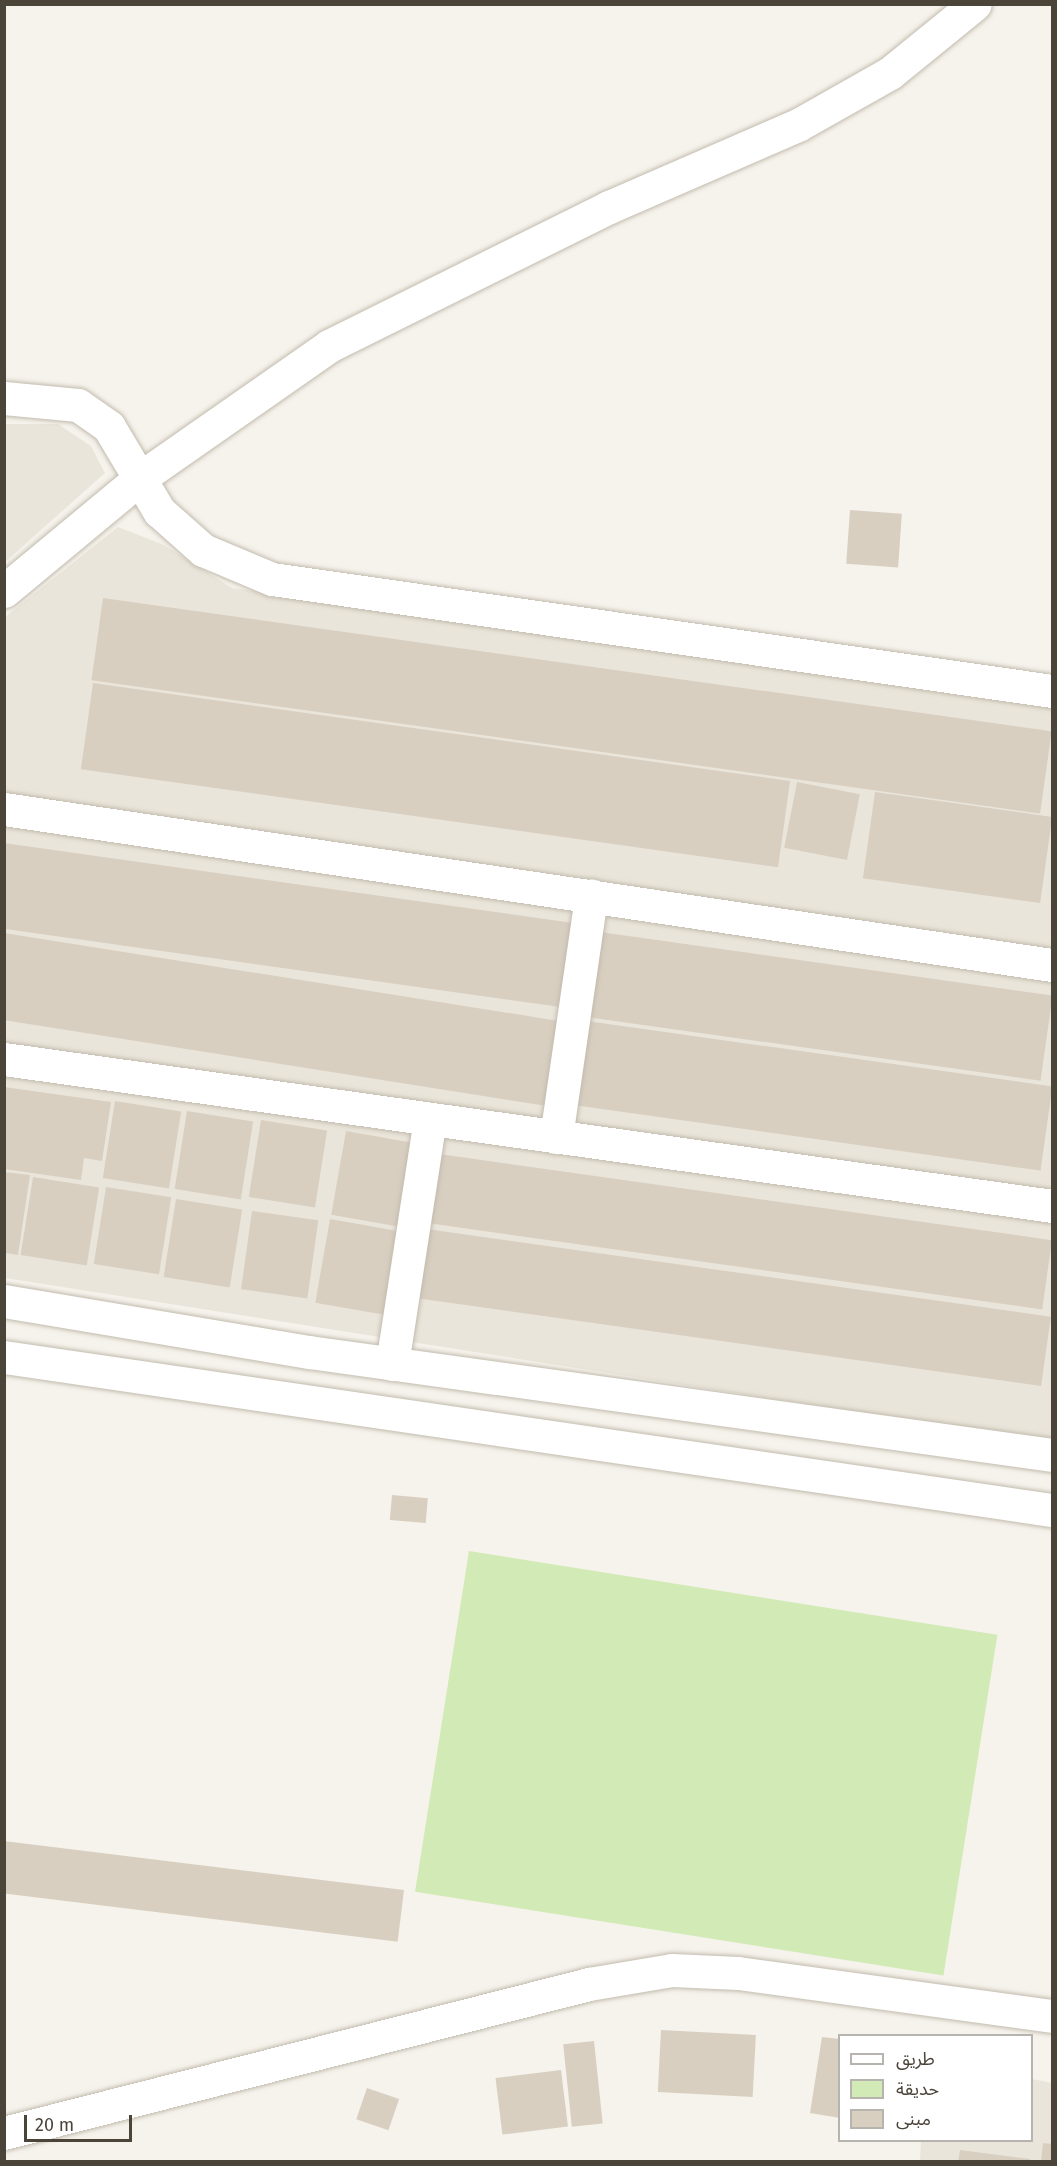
<!DOCTYPE html>
<meta charset="utf-8">
<style>
body{margin:0}
#map{position:relative;width:1057px;height:2166px;overflow:hidden;background:#f6f3ec;font-family:"Fira Sans","Noto Sans Arabic",sans-serif}
div>[style]{position:absolute}
[style*='--x']{left:calc(var(--x)*1px);top:calc(var(--y)*1px);width:calc(var(--w)*1px);rotate:calc(var(--a)*1deg)}
.residential>*{inset:0;background:#eae5da}
.green>*{inset:0;background:#d2eab5;transform-origin:0 0}
.building>*{inset:0;background:#d8cfc1;transform-origin:0 0}
.roads{filter:drop-shadow(0 0 2px #c2bbae) drop-shadow(0 0 2px #c2bbae)}
.minor>*{height:33px;margin:-16.5px;padding:0 16.5px;transform-origin:16.5px;border-radius:16.5px;background:#fff}
span{translate:-50% -50%;white-space:nowrap;text-align:center;line-height:1.15;-webkit-text-stroke:4.5px #fff;paint-order:stroke}
.frame{position:absolute;inset:0;border:6px solid #4b4439;pointer-events:none}
.legend{position:absolute;left:838px;top:2034px;width:195px;height:108px;box-sizing:border-box;background:#fff;border:2px solid #b7b4b0;margin:0;padding:8px 10px;list-style:none;font-size:18px;color:#4b4439}
.legend li{display:flex;align-items:center;gap:12px;height:30px}
.legend b{width:30px;border:2px solid #b7b4b0}
.scale{position:absolute;left:24px;top:2115px;width:108px;height:27px;box-sizing:border-box;border:3px solid #4b4439;border-top:0;padding-left:8px;font-size:18px;line-height:21px;white-space:nowrap;color:#4b4439;-webkit-text-stroke:4px #fff;paint-order:stroke}
</style>
<div id="map">
<div class="residential">
<i style="clip-path:polygon(5px 424px,58px 424px,91px 446px,105px 473px,5px 562px)"></i>
<i style="clip-path:polygon(118px 527px,164px 545px,232px 588px,1052px 698px,1052px 1443px,5px 1278px,4px 618px)"></i>
<i style="clip-path:polygon(1032px 2079px,1052px 2083px,1052px 2161px,920px 2162px,921px 2141px,1032px 2140px)"></i>
</div>
<div class="green">
<i style="left:469px;top:1551px;width:535px;height:345px;rotate:9deg"></i>
</div>
<div class="building">
<i style="left:850px;top:510px;width:52px;height:54px;rotate:4deg"></i>
<i style="left:103px;top:598px;width:958px;height:83px;rotate:8deg"></i>
<i style="left:93px;top:683px;width:704px;height:87px;rotate:8deg"></i>
<i style="left:797px;top:782px;width:64px;height:67px;rotate:11deg"></i>
<i style="left:875px;top:792px;width:179px;height:87px;rotate:8deg"></i>
<i style="left:4px;top:843px;width:578px;height:85px;rotate:8deg"></i>
<i style="left:600px;top:932px;width:457px;height:86px;rotate:8deg"></i>
<i style="left:4px;top:933px;width:562px;height:86px;rotate:9deg"></i>
<i style="left:587px;top:1021px;width:470px;height:85px;rotate:8deg"></i>
<i style="clip-path:polygon(4px 1087px,111px 1102px,102px 1161px,84px 1158px,81px 1180px,4px 1169px)"></i>
<i style="left:115px;top:1101px;width:67px;height:78px;rotate:9deg"></i>
<i style="left:187px;top:1111px;width:67px;height:79px;rotate:9deg"></i>
<i style="left:261px;top:1120px;width:67px;height:78px;rotate:9deg"></i>
<i style="left:346px;top:1131px;width:69px;height:85px;rotate:10deg"></i>
<i style="left:439px;top:1154px;width:619px;height:70px;rotate:8deg"></i>
<i style="clip-path:polygon(5px 1172px,30px 1175px,18px 1255px,5px 1253px)"></i>
<i style="left:33px;top:1177px;width:67px;height:79px;rotate:9deg"></i>
<i style="left:106px;top:1187px;width:66px;height:78px;rotate:9deg"></i>
<i style="left:176px;top:1199px;width:67px;height:79px;rotate:9deg"></i>
<i style="left:252px;top:1211px;width:67px;height:79px;rotate:8deg"></i>
<i style="left:330px;top:1219px;width:70px;height:85px;rotate:10deg"></i>
<i style="left:427px;top:1229px;width:630px;height:70px;rotate:8deg"></i>
<i style="left:392px;top:1495px;width:36px;height:25px;rotate:5deg"></i>
<i style="left:4px;top:1841px;width:403px;height:52px;rotate:7deg"></i>
<i style="left:661px;top:2030px;width:95px;height:62px;rotate:3deg"></i>
<i style="clip-path:polygon(822px 2037px,840px 2039px,840px 2118px,810px 2113px)"></i>
<i style="left:594px;top:2041px;width:83px;height:31px;rotate:84deg"></i>
<i style="left:561px;top:2070px;width:57px;height:66px;rotate:83deg"></i>
<i style="left:367px;top:2088px;width:34px;height:33px;rotate:19deg"></i>
<i style="clip-path:polygon(1043px 2143px,1052px 2144px,1052px 2162px,1041px 2162px)"></i>
<i style="clip-path:polygon(960px 2150px,1030px 2159px,1029px 2162px,958px 2162px)"></i>
</div>
<div class="roads">
<div class="minor">
<i style="--x:4;--y:398;--w:74;--a:5.4"></i>
<i style="--x:78;--y:405;--w:38;--a:35"></i>
<i style="--x:109;--y:427;--w:98;--a:59.2"></i>
<i style="--x:159;--y:511;--w:59;--a:41.6"></i>
<i style="--x:203;--y:550;--w:75;--a:22.8"></i>
<i style="--x:272;--y:579;--w:788;--a:8.17"></i>
<i style="--x:4;--y:591;--w:177;--a:-39.7"></i>
<i style="--x:140;--y:478;--w:231;--a:-34.9"></i>
<i style="--x:329;--y:346;--w:313;--a:-26.4"></i>
<i style="--x:609;--y:207;--w:206;--a:-23.5"></i>
<i style="--x:798;--y:125;--w:106;--a:-29.5"></i>
<i style="--x:890;--y:73;--w:109;--a:-39.1"></i>
<i style="--x:4;--y:809;--w:1060;--a:8.47"></i>
<i style="--x:4;--y:1059;--w:1058;--a:7.98"></i>
<i style="--x:556;--y:1137;--w:244;--a:-81.7"></i>
<i style="--x:4;--y:1301;--w:309;--a:9.5"></i>
<i style="--x:309;--y:1352;--w:750;--a:7.89"></i>
<i style="--x:4;--y:1357;--w:1059;--a:8.31"></i>
<i style="--x:392;--y:1364;--w:248;--a:-81.2"></i>
<i style="--x:4;--y:2133;--w:604;--a:-14.29"></i>
<i style="--x:589;--y:1984;--w:84;--a:-9.6"></i>
<i style="--x:672;--y:1970;--w:66;--a:2.6"></i>
<i style="--x:738;--y:1973;--w:317;--a:7.8"></i>
</div>
</div>
<div class="frame"></div>
<ul class="legend">
<li><b style="height:8px;background:#fff"></b>طريق</li>
<li><b style="height:16px;background:#d2eab5"></b>حديقة</li>
<li><b style="height:16px;background:#d8cfc1"></b>مبنى</li>
</ul>
<div class="scale">20 m</div>
</div>
